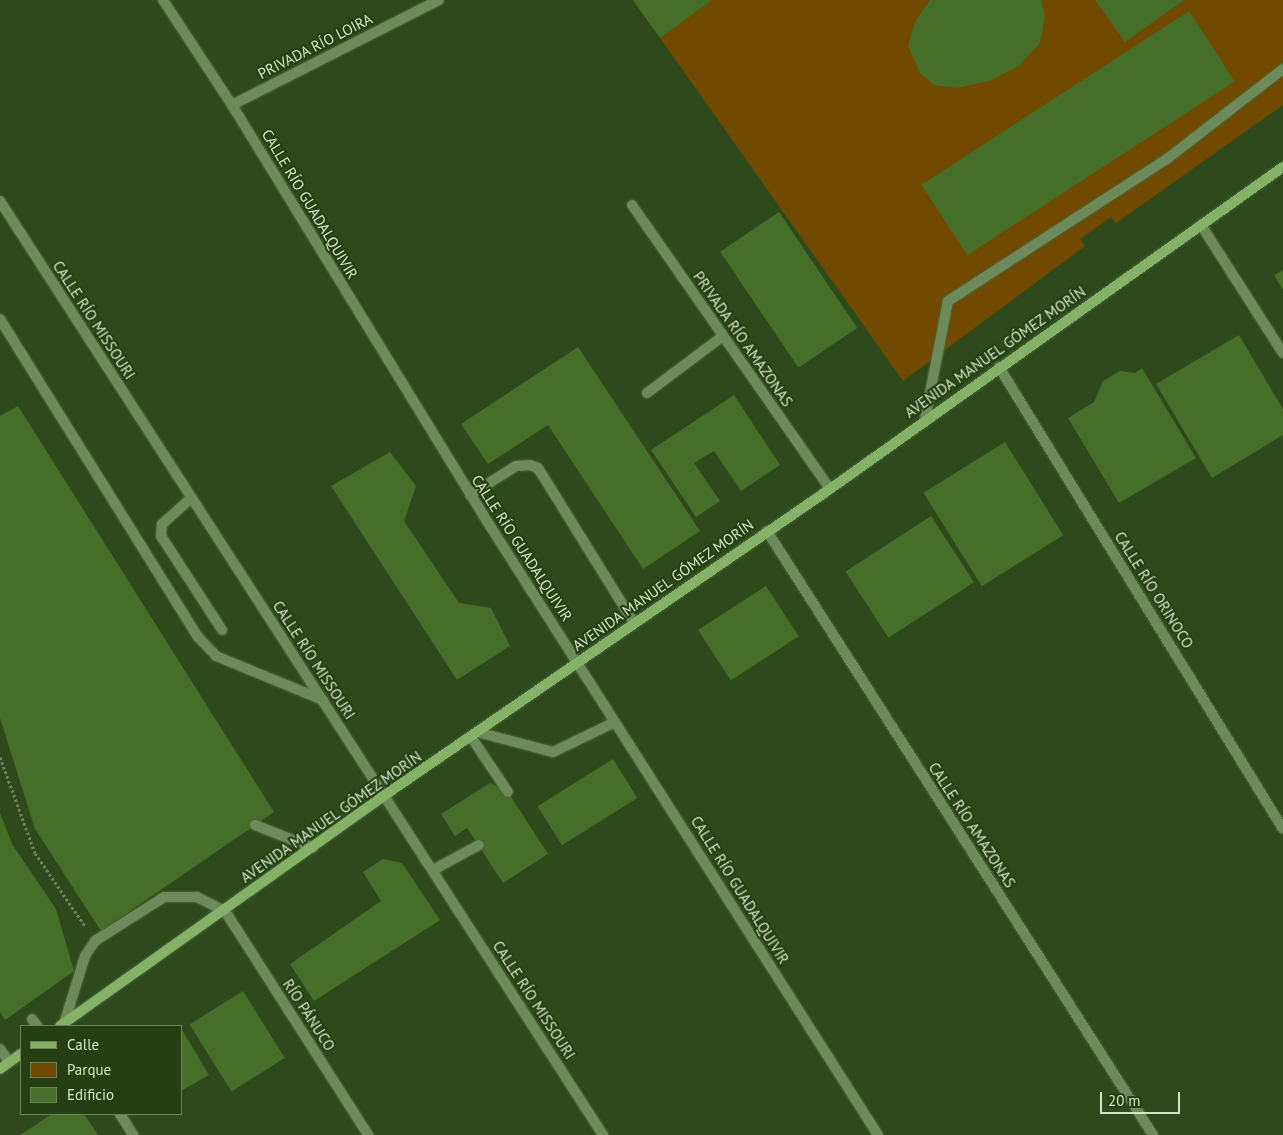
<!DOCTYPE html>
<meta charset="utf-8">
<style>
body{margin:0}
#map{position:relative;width:1283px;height:1135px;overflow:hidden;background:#2e4a1c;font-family:"PT Sans",sans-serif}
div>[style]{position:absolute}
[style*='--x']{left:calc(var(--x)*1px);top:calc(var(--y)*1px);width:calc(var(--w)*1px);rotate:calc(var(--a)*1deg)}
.green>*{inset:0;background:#714a00}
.building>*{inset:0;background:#456e28;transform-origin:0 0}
.path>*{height:3px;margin-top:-1.5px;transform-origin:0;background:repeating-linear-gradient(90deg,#6b835c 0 2.5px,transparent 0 5px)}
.roads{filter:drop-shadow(0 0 1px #4c663c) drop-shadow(0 0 1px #4c663c)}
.service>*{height:10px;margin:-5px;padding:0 5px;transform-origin:5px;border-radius:5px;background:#6d8a5b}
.minor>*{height:10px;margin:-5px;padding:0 5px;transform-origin:5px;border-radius:5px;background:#6d8a5b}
.tertiary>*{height:10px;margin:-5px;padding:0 5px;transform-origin:5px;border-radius:5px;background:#6d8a5b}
.secondary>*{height:10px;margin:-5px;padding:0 5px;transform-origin:5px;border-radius:5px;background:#84b267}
span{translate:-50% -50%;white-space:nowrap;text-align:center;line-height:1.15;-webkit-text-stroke:4px #243f11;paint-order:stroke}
.street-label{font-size:15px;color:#d5e6cb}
.legend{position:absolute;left:20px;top:1025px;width:162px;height:90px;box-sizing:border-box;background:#243f11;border:1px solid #6b825b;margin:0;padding:6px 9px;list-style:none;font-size:15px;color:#d5e6cb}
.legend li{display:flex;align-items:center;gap:10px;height:25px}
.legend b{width:25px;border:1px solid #6b825b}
.scale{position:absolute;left:1100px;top:1092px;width:80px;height:22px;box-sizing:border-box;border:2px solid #d5e6cb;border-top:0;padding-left:6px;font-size:15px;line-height:18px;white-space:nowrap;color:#d5e6cb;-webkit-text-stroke:4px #243f11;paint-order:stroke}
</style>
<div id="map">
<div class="green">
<i style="clip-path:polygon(633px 0,1283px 0,1283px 105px,1116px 223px,1111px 217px,1080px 239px,1085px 246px,903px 381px)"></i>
</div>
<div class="building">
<i style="clip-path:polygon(633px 0,712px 0,660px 38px)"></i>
<i style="clip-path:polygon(930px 0,1041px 0,1045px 15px,1040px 43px,1019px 66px,989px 81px,957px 88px,934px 85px,920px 73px,908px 46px,915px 22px)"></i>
<i style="clip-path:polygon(1095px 0,1184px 0,1125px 42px)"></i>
<i style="left:1189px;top:11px;width:84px;height:319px;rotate:57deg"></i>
<i style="left:779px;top:212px;width:140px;height:71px;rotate:56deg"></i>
<i style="clip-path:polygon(1283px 270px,1283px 290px,1274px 275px)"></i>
<i style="clip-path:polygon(1239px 335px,1283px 409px,1283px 435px,1212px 478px,1156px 384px)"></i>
<i style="clip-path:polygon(578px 347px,700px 531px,643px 569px,548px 425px,488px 464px,461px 424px)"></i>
<i style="clip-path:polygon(1142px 368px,1196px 458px,1119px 503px,1068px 418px,1094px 402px,1103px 381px,1120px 371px,1135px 373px)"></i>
<i style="clip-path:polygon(734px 395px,780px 465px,741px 491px,714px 451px,694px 463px,720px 501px,696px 517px,651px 450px)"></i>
<i style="clip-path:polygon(18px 406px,274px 812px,101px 931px,35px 829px,0 718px,0 416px)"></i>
<i style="left:1005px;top:442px;width:110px;height:96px;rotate:58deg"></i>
<i style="clip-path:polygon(390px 452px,416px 486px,404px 521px,459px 603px,491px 608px,510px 646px,457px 680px,331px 486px)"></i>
<i style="left:931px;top:516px;width:79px;height:102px;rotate:57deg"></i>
<i style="left:766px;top:586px;width:60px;height:81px;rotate:57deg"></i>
<i style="left:613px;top:759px;width:46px;height:89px;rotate:58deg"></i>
<i style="clip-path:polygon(490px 783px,508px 792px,548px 854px,503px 883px,467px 828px,455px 836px,441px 814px)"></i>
<i style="clip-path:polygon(0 813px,12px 844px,56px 909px,74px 971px,5px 1020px,0 1012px)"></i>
<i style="clip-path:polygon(383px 859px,402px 863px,440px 920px,314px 1001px,290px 964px,381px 901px,363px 872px)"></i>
<i style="left:243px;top:991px;width:79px;height:63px;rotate:58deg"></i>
<i style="clip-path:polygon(181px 1028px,209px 1075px,181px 1091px)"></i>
<i style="clip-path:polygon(52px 1114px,84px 1114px,98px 1135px,20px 1135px)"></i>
</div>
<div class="path">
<i style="--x:0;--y:757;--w:102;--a:70"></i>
<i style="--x:35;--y:853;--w:88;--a:55.6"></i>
</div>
<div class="roads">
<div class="service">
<i style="--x:632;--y:205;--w:346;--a:55.1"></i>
<i style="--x:0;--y:319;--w:373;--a:58.1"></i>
<i style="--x:197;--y:636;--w:28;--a:46"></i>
<i style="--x:216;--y:656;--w:116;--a:22.4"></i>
<i style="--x:647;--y:393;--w:95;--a:-36.9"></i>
<i style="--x:925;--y:419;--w:120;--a:-79"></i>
<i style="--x:948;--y:301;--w:261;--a:-33"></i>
<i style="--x:1167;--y:159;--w:147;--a:-37.8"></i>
<i style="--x:470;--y:495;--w:54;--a:-32.2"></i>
<i style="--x:516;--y:466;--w:14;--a:-4"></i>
<i style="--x:530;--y:465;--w:9;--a:21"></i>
<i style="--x:538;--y:468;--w:182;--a:58.2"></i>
<i style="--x:190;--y:499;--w:38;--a:138"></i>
<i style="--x:162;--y:524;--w:12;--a:95"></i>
<i style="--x:161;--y:536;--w:112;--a:57"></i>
<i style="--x:477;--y:732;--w:79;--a:14.7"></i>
<i style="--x:553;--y:752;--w:69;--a:-25.8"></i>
<i style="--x:471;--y:737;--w:66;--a:56.1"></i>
<i style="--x:255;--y:825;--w:62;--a:21.6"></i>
<i style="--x:433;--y:870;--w:52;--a:-28.5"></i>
<i style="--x:32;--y:1019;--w:9;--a:54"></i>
<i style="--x:64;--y:1024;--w:71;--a:-72.8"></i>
<i style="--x:85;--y:956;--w:18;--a:-56"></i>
<i style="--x:95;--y:941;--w:82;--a:-32.5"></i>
<i style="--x:164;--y:897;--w:33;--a:0"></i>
<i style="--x:197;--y:897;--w:31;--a:27"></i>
<i style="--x:0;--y:1049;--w:16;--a:55"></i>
</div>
<div class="minor">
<i style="--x:163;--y:0;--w:126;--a:56.7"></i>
<i style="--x:232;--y:105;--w:481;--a:58.5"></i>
<i style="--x:483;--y:515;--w:735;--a:57.5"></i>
<i style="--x:232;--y:105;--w:232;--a:-26.9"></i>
<i style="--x:0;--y:201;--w:1112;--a:57.15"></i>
<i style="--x:1201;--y:225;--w:152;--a:57.4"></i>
<i style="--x:999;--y:367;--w:542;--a:58.42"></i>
<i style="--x:225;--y:911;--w:266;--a:57.4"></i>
<i style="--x:120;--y:1114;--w:25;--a:58"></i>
</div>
<div class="tertiary">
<i style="--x:767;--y:531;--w:717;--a:57.42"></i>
</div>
<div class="secondary">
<i style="--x:60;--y:1026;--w:399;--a:-35.4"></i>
<i style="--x:385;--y:795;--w:540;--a:-34.51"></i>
<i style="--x:830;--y:489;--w:556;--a:-35.41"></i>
<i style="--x:0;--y:1069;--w:26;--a:-36"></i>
</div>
</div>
<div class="street-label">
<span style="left:315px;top:46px;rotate:-27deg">PRIVADA RÍO LOIRA</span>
<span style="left:310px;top:204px;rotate:59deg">CALLE RÍO GUADALQUIVIR</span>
<span style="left:94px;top:320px;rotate:57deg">CALLE RÍO MISSOURI</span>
<span style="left:743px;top:339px;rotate:55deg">PRIVADA RÍO AMAZONAS</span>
<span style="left:995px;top:352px;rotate:-35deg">AVENIDA MANUEL GÓMEZ MORÍN</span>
<span style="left:522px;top:548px;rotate:57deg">CALLE RÍO GUADALQUIVIR</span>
<span style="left:663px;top:585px;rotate:-35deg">AVENIDA MANUEL GÓMEZ MORÍN</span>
<span style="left:1154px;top:590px;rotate:58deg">CALLE RÍO ORINOCO</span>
<span style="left:314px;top:660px;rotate:57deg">CALLE RÍO MISSOURI</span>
<span style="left:331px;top:817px;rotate:-35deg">AVENIDA MANUEL GÓMEZ MORÍN</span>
<span style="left:972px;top:825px;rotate:57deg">CALLE RÍO AMAZONAS</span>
<span style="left:740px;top:890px;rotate:58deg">CALLE RÍO GUADALQUIVIR</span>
<span style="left:534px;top:1000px;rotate:57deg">CALLE RÍO MISSOURI</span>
<span style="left:309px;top:1015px;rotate:57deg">RÍO PÁNUCO</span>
</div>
<ul class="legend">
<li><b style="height:6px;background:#84b267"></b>Calle</li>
<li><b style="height:14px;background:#714a00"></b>Parque</li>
<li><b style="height:14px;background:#456e28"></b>Edificio</li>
</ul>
<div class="scale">20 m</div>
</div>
